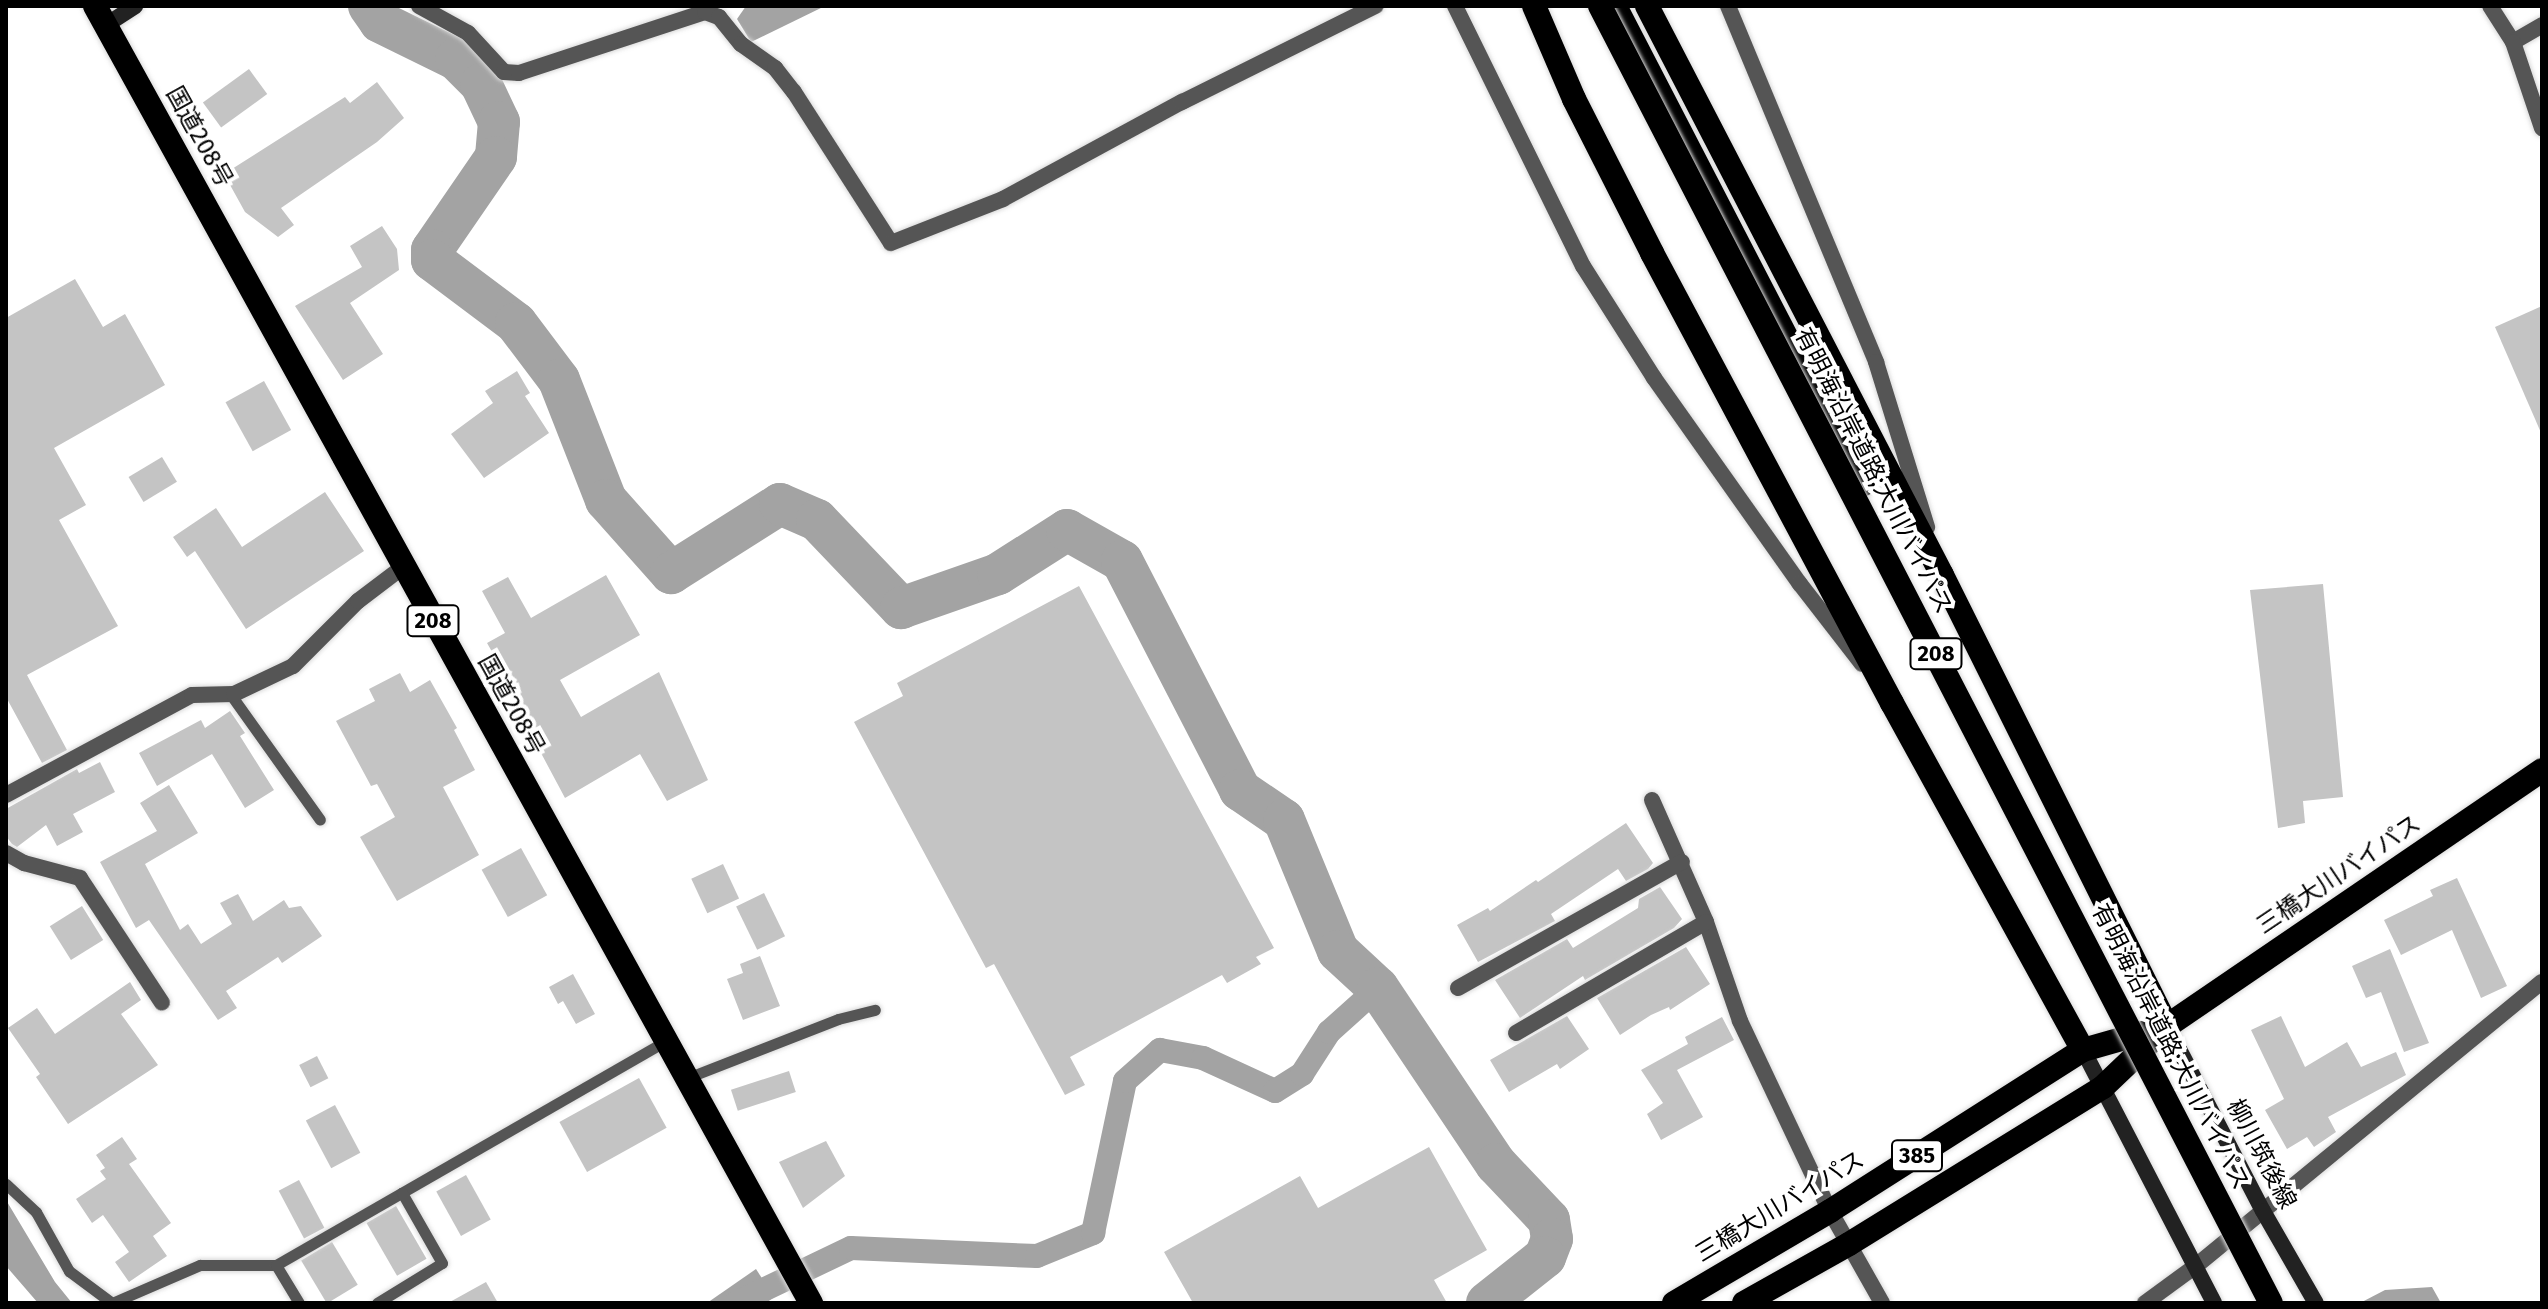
<!DOCTYPE html>
<meta charset="utf-8">
<style>
body{margin:0}
#map{position:relative;width:2548px;height:1309px;overflow:hidden;background:#fff;font-family:"Fira Sans","Noto Sans JP",sans-serif}
div>[style]{position:absolute}
[style*='--x']{left:calc(var(--x)*1px);top:calc(var(--y)*1px);width:calc(var(--w)*1px);rotate:calc(var(--a)*1deg)}
.water>*{inset:0;background:#a3a3a3}
.canal>*{height:24px;margin:-12px;padding:0 12px;transform-origin:12px;border-radius:12px;background:#a3a3a3}
.river>*{height:42px;margin:-21px;padding:0 21px;transform-origin:21px;border-radius:21px;background:#a3a3a3}
.building>*{inset:0;background:#c4c4c4;transform-origin:0 0}
.roads{filter:drop-shadow(0 0 2px #dbdbdb) drop-shadow(0 0 2px #dbdbdb)}
.lane>*{height:11px;margin:-5.5px;padding:0 5.5px;transform-origin:5.5px;border-radius:5.5px;background:#555}
.street>*{height:16px;margin:-8px;padding:0 8px;transform-origin:8px;border-radius:8px;background:#555}
.secondary>*{height:16px;margin:-8px;padding:0 8px;transform-origin:8px;border-radius:8px;background:#222}
.highway>*{height:24px;margin:-12px;padding:0 12px;transform-origin:12px;border-radius:12px;background:#000}
.bridges{filter:drop-shadow(0 0 2px #dbdbdb) drop-shadow(0 0 2px #dbdbdb)}
.highway-bridge>*{height:24px;margin:-12px;padding:0 12px;transform-origin:12px;border-radius:12px;background:#000}
span{translate:-50% -50%;white-space:nowrap;text-align:center;line-height:1.15;-webkit-text-stroke:8px #fff;paint-order:stroke}
.shield-label span{padding:2px 6px;background:#fff;border:2px solid;border-radius:6px;-webkit-text-stroke-width:0}
.shield-label{font-size:22px;color:#000;font-weight:700}
.street-label{font-size:24px;color:#000}
.frame{position:absolute;inset:0;border:8px solid #000;pointer-events:none}
</style>
<div id="map">
<div class="water">
<i style="clip-path:polygon(746px 6px,825px 6px,751px 42px,737px 19px)"></i>
<i style="clip-path:polygon(6px 1200px,55px 1282px,72px 1303px,38px 1303px,6px 1266px)"></i>
<i style="clip-path:polygon(756px 1269px,774px 1297px,766px 1303px,707px 1303px)"></i>
<i style="clip-path:polygon(2432px 1287px,2441px 1303px,2360px 1303px,2385px 1290px)"></i>
</div>
<div class="canal">
<i style="--x:736;--y:1303;--w:127;--a:-25.6"></i>
<i style="--x:851;--y:1248;--w:186;--a:2.5"></i>
<i style="--x:1037;--y:1256;--w:61;--a:-22.3"></i>
<i style="--x:1093;--y:1233;--w:155;--a:-78.1"></i>
<i style="--x:1125;--y:1081;--w:47;--a:-41.5"></i>
<i style="--x:1160;--y:1050;--w:44;--a:10.5"></i>
<i style="--x:1203;--y:1058;--w:79;--a:24.6"></i>
<i style="--x:1275;--y:1091;--w:32;--a:-32"></i>
<i style="--x:1302;--y:1074;--w:50;--a:-57.3"></i>
<i style="--x:1329;--y:1032;--w:66;--a:-41.9"></i>
</div>
<div class="river">
<i style="--x:369;--y:6;--w:19;--a:55"></i>
<i style="--x:380;--y:22;--w:85;--a:26"></i>
<i style="--x:456;--y:59;--w:35;--a:45"></i>
<i style="--x:481;--y:84;--w:42;--a:64.7"></i>
<i style="--x:499;--y:122;--w:35;--a:95"></i>
<i style="--x:496;--y:157;--w:113;--a:124.5"></i>
<i style="--x:432;--y:250;--w:10;--a:90"></i>
<i style="--x:432;--y:260;--w:105;--a:36.9"></i>
<i style="--x:516;--y:323;--w:71;--a:53"></i>
<i style="--x:559;--y:380;--w:129;--a:68.6"></i>
<i style="--x:606;--y:500;--w:98;--a:48.3"></i>
<i style="--x:671;--y:573;--w:129;--a:-32.3"></i>
<i style="--x:780;--y:504;--w:40;--a:23.4"></i>
<i style="--x:817;--y:520;--w:122;--a:46.3"></i>
<i style="--x:901;--y:608;--w:103;--a:-19.3"></i>
<i style="--x:998;--y:574;--w:82;--a:-32.5"></i>
<i style="--x:1067;--y:530;--w:63;--a:29.4"></i>
<i style="--x:1122;--y:561;--w:258;--a:62.7"></i>
<i style="--x:1240;--y:790;--w:53;--a:34.3"></i>
<i style="--x:1284;--y:820;--w:142;--a:67.6"></i>
<i style="--x:1338;--y:951;--w:54;--a:42.8"></i>
<i style="--x:1378;--y:988;--w:212;--a:56.2"></i>
<i style="--x:1496;--y:1164;--w:77;--a:46.6"></i>
<i style="--x:1549;--y:1220;--w:19;--a:81"></i>
<i style="--x:1552;--y:1239;--w:19;--a:111"></i>
<i style="--x:1545;--y:1257;--w:74;--a:141.6"></i>
</div>
<div class="building">
<i style="left:249px;top:69px;width:31px;height:57px;rotate:54deg"></i>
<i style="clip-path:polygon(377px 82px,404px 118px,377px 142px,281px 208px,294px 225px,278px 237px,245px 212px,224px 174px,345px 97px,350px 103px)"></i>
<i style="clip-path:polygon(382px 226px,397px 249px,399px 270px,350px 303px,383px 354px,343px 380px,295px 306px,362px 267px,350px 246px)"></i>
<i style="clip-path:polygon(75px 279px,103px 327px,125px 314px,165px 385px,54px 448px,86px 505px,59px 520px,118px 626px,27px 675px,67px 750px,42px 763px,6px 697px,6px 318px)"></i>
<i style="clip-path:polygon(2542px 306px,2542px 435px,2495px 327px)"></i>
<i style="clip-path:polygon(517px 371px,530px 393px,525px 396px,549px 433px,484px 478px,451px 434px,493px 403px,485px 391px)"></i>
<i style="left:264px;top:381px;width:56px;height:44px;rotate:61deg"></i>
<i style="left:162px;top:457px;width:29px;height:39px;rotate:59deg"></i>
<i style="clip-path:polygon(325px 492px,364px 551px,246px 629px,195px 551px,187px 557px,173px 537px,216px 508px,242px 547px)"></i>
<i style="clip-path:polygon(606px 575px,640px 635px,560px 680px,581px 717px,659px 672px,708px 780px,667px 801px,640px 754px,565px 798px,525px 723px,531px 720px,487px 643px,505px 633px,482px 591px,508px 577px,531px 618px)"></i>
<i style="clip-path:polygon(2323px 584px,2343px 797px,2303px 801px,2305px 823px,2278px 828px,2250px 590px)"></i>
<i style="clip-path:polygon(1079px 586px,1274px 948px,1256px 957px,1261px 964px,1227px 983px,1222px 975px,1070px 1057px,1085px 1085px,1065px 1095px,994px 964px,986px 968px,854px 722px,903px 696px,897px 683px)"></i>
<i style="clip-path:polygon(400px 673px,410px 692px,430px 680px,457px 728px,454px 730px,475px 770px,443px 787px,479px 855px,397px 901px,360px 837px,395px 817px,377px 784px,371px 786px,336px 721px,375px 701px,369px 689px)"></i>
<i style="clip-path:polygon(230px 711px,245px 733px,240px 736px,274px 790px,245px 808px,212px 754px,157px 786px,139px 753px,201px 720px,205px 728px)"></i>
<i style="clip-path:polygon(100px 762px,115px 792px,73px 814px,83px 832px,57px 846px,46px 825px,17px 847px,12px 844px,6px 836px,6px 809px,77px 769px,79px 773px)"></i>
<i style="clip-path:polygon(169px 785px,198px 833px,145px 864px,180px 930px,188px 924px,201px 944px,232px 924px,220px 903px,238px 894px,253px 921px,284px 900px,289px 908px,301px 906px,322px 936px,282px 963px,278px 957px,226px 991px,237px 1008px,218px 1020px,149px 920px,136px 928px,100px 862px,157px 831px,140px 803px)"></i>
<i style="clip-path:polygon(1626px 823px,1653px 863px,1648px 869px,1626px 881px,1618px 869px,1551px 914px,1555px 921px,1478px 962px,1457px 925px,1488px 908px,1490px 911px,1536px 880px,1538px 882px)"></i>
<i style="left:521px;top:848px;width:54px;height:45px;rotate:61deg"></i>
<i style="left:723px;top:864px;width:38px;height:35px;rotate:65deg"></i>
<i style="clip-path:polygon(2457px 878px,2507px 986px,2481px 998px,2452px 930px,2401px 955px,2384px 920px,2433px 896px,2430px 890px)"></i>
<i style="clip-path:polygon(1660px 887px,1682px 919px,1674px 928px,1585px 980px,1583px 976px,1520px 1018px,1495px 980px,1567px 939px,1573px 948px,1638px 908px,1639px 899px)"></i>
<i style="left:764px;top:893px;width:48px;height:31px;rotate:64deg"></i>
<i style="left:82px;top:906px;width:40px;height:38px;rotate:58deg"></i>
<i style="clip-path:polygon(1686px 947px,1710px 984px,1670px 1010px,1669px 1007px,1651px 1015px,1620px 1035px,1597px 998px)"></i>
<i style="clip-path:polygon(2390px 949px,2429px 1043px,2404px 1052px,2381px 992px,2366px 998px,2352px 966px)"></i>
<i style="clip-path:polygon(760px 956px,780px 1006px,743px 1020px,727px 979px,743px 973px,740px 964px)"></i>
<i style="clip-path:polygon(573px 974px,595px 1014px,576px 1024px,563px 1001px,558px 1004px,549px 987px)"></i>
<i style="clip-path:polygon(130px 982px,141px 1000px,121px 1014px,158px 1065px,68px 1124px,36px 1077px,40px 1074px,8px 1028px,37px 1008px,55px 1034px)"></i>
<i style="clip-path:polygon(1567px 1016px,1589px 1049px,1560px 1069px,1557px 1064px,1509px 1092px,1490px 1060px)"></i>
<i style="clip-path:polygon(2281px 1016px,2305px 1067px,2347px 1042px,2361px 1067px,2396px 1052px,2406px 1075px,2328px 1117px,2336px 1132px,2314px 1147px,2307px 1137px,2287px 1149px,2265px 1110px,2284px 1099px,2251px 1030px)"></i>
<i style="clip-path:polygon(1722px 1017px,1734px 1040px,1677px 1070px,1703px 1117px,1661px 1140px,1647px 1114px,1663px 1103px,1641px 1070px,1688px 1044px,1685px 1037px)"></i>
<i style="left:317px;top:1056px;width:25px;height:20px;rotate:63deg"></i>
<i style="left:789px;top:1071px;width:22px;height:61px;rotate:72deg"></i>
<i style="left:639px;top:1078px;width:57px;height:91px;rotate:61deg"></i>
<i style="left:335px;top:1105px;width:54px;height:33px;rotate:62deg"></i>
<i style="clip-path:polygon(122px 1137px,137px 1159px,129px 1164px,171px 1223px,153px 1236px,167px 1256px,129px 1282px,115px 1262px,129px 1252px,103px 1215px,92px 1223px,76px 1199px,106px 1179px,100px 1171px,105px 1168px,96px 1155px)"></i>
<i style="clip-path:polygon(826px 1141px,845px 1176px,803px 1208px,779px 1162px)"></i>
<i style="clip-path:polygon(1429px 1147px,1487px 1250px,1434px 1280px,1447px 1303px,1193px 1303px,1164px 1252px,1300px 1176px,1318px 1208px)"></i>
<i style="left:466px;top:1175px;width:51px;height:34px;rotate:61deg"></i>
<i style="left:299px;top:1180px;width:54px;height:23px;rotate:62deg"></i>
<i style="left:396px;top:1206px;width:61px;height:34px;rotate:60deg"></i>
<i style="left:332px;top:1242px;width:50px;height:36px;rotate:59deg"></i>
<i style="clip-path:polygon(486px 1282px,498px 1303px,448px 1303px)"></i>
</div>
<div class="roads">
<div class="lane">
<i style="--x:231;--y:695;--w:153;--a:54.5"></i>
<i style="--x:687;--y:1078;--w:162;--a:-21.3"></i>
<i style="--x:838;--y:1019;--w:38;--a:-14"></i>
<i style="--x:6;--y:1184;--w:41;--a:43"></i>
<i style="--x:36;--y:1212;--w:68;--a:60.8"></i>
<i style="--x:69;--y:1271;--w:54;--a:36.7"></i>
<i style="--x:112;--y:1303;--w:96;--a:-23.4"></i>
<i style="--x:200;--y:1265;--w:76;--a:0"></i>
<i style="--x:276;--y:1265;--w:448;--a:-29.9"></i>
<i style="--x:276;--y:1265;--w:44;--a:58.8"></i>
<i style="--x:377;--y:1303;--w:76;--a:-31.6"></i>
<i style="--x:442;--y:1263;--w:81;--a:-119.7"></i>
</div>
<div class="street">
<i style="--x:419;--y:6;--w:56;--a:28.9"></i>
<i style="--x:468;--y:33;--w:53;--a:47.3"></i>
<i style="--x:504;--y:72;--w:15;--a:4"></i>
<i style="--x:519;--y:73;--w:196;--a:-18.2"></i>
<i style="--x:705;--y:12;--w:15;--a:20"></i>
<i style="--x:719;--y:17;--w:35;--a:51"></i>
<i style="--x:741;--y:44;--w:42;--a:35.2"></i>
<i style="--x:775;--y:68;--w:31;--a:52"></i>
<i style="--x:794;--y:92;--w:179;--a:57.3"></i>
<i style="--x:891;--y:243;--w:120;--a:-21.4"></i>
<i style="--x:1003;--y:199;--w:204;--a:-28.5"></i>
<i style="--x:1182;--y:102;--w:216;--a:-26.4"></i>
<i style="--x:1455;--y:6;--w:290;--a:63.8"></i>
<i style="--x:1583;--y:266;--w:133;--a:57.6"></i>
<i style="--x:1654;--y:378;--w:252;--a:54.7"></i>
<i style="--x:1800;--y:584;--w:101;--a:52.2"></i>
<i style="--x:1728;--y:6;--w:386;--a:67.4"></i>
<i style="--x:1876;--y:362;--w:173;--a:72.8"></i>
<i style="--x:2490;--y:6;--w:43;--a:57.4"></i>
<i style="--x:2513;--y:42;--w:34;--a:-30"></i>
<i style="--x:2513;--y:42;--w:91;--a:71.4"></i>
<i style="--x:6;--y:795;--w:211;--a:-28.3"></i>
<i style="--x:192;--y:695;--w:42;--a:-1.4"></i>
<i style="--x:234;--y:694;--w:65;--a:-25.4"></i>
<i style="--x:293;--y:666;--w:92;--a:-45"></i>
<i style="--x:358;--y:601;--w:56;--a:-37.1"></i>
<i style="--x:1652;--y:800;--w:133;--a:66.1"></i>
<i style="--x:1706;--y:922;--w:105;--a:71"></i>
<i style="--x:1740;--y:1021;--w:210;--a:64.7"></i>
<i style="--x:1830;--y:1211;--w:106;--a:60.5"></i>
<i style="--x:6;--y:853;--w:21;--a:29"></i>
<i style="--x:24;--y:863;--w:58;--a:15"></i>
<i style="--x:80;--y:878;--w:149;--a:56.7"></i>
<i style="--x:1458;--y:988;--w:257;--a:-29.4"></i>
<i style="--x:1516;--y:1033;--w:220;--a:-30.3"></i>
<i style="--x:2145;--y:1303;--w:64;--a:-36.2"></i>
<i style="--x:2197;--y:1265;--w:446;--a:-39.4"></i>
</div>
<div class="secondary">
<i style="--x:106;--y:25;--w:35;--a:-33"></i>
<i style="--x:2167;--y:1026;--w:208;--a:62.6"></i>
<i style="--x:2263;--y:1211;--w:106;--a:60.1"></i>
<i style="--x:2083;--y:1050;--w:285;--a:62.6"></i>
</div>
<div class="highway">
<i style="--x:95;--y:6;--w:1482;--a:61.1"></i>
<i style="--x:1534;--y:6;--w:101;--a:66.7"></i>
<i style="--x:1574;--y:99;--w:173;--a:63.1"></i>
<i style="--x:1652;--y:253;--w:510;--a:61.93"></i>
<i style="--x:1892;--y:703;--w:396;--a:61.2"></i>
<i style="--x:1615;--y:6;--w:539;--a:62.63"></i>
<i style="--x:1647;--y:6;--w:641;--a:62.6"></i>
<i style="--x:1942;--y:575;--w:504;--a:63.49"></i>
<i style="--x:1674;--y:1303;--w:181;--a:-30.5"></i>
<i style="--x:1830;--y:1211;--w:300;--a:-32.5"></i>
<i style="--x:2083;--y:1050;--w:73;--a:-15.9"></i>
<i style="--x:1744;--y:1303;--w:120;--a:-29.3"></i>
<i style="--x:1849;--y:1244;--w:299;--a:-31.7"></i>
<i style="--x:2103;--y:1087;--w:88;--a:-43.6"></i>
<i style="--x:2167;--y:1026;--w:454;--a:-34.3"></i>
</div>
</div>
<div class="bridges">
<div class="highway-bridge">
<i style="--x:1600;--y:6;--w:1460;--a:62.65"></i>
</div>
</div>
<div class="shield-label">
<span style="left:433px;top:621px">208</span>
<span style="left:1936px;top:654px">208</span>
<span style="left:1917px;top:1156px">385</span>
</div>
<div class="street-label">
<span style="left:199px;top:137px;rotate:61deg">国道208号</span>
<span style="left:1873px;top:471px;rotate:63deg">有明海沿岸道路;大川バイパス</span>
<span style="left:511px;top:705px;rotate:61deg">国道208号</span>
<span style="left:2339px;top:875px;rotate:-34deg">三橋大川バイパス</span>
<span style="left:2170px;top:1047px;rotate:63deg">有明海沿岸道路;大川バイパス</span>
<span style="left:2261px;top:1154px;rotate:62deg">柳川筑後線</span>
<span style="left:1780px;top:1207px;rotate:-31deg">三橋大川バイパス</span>
</div>
<div class="frame"></div>
</div>
